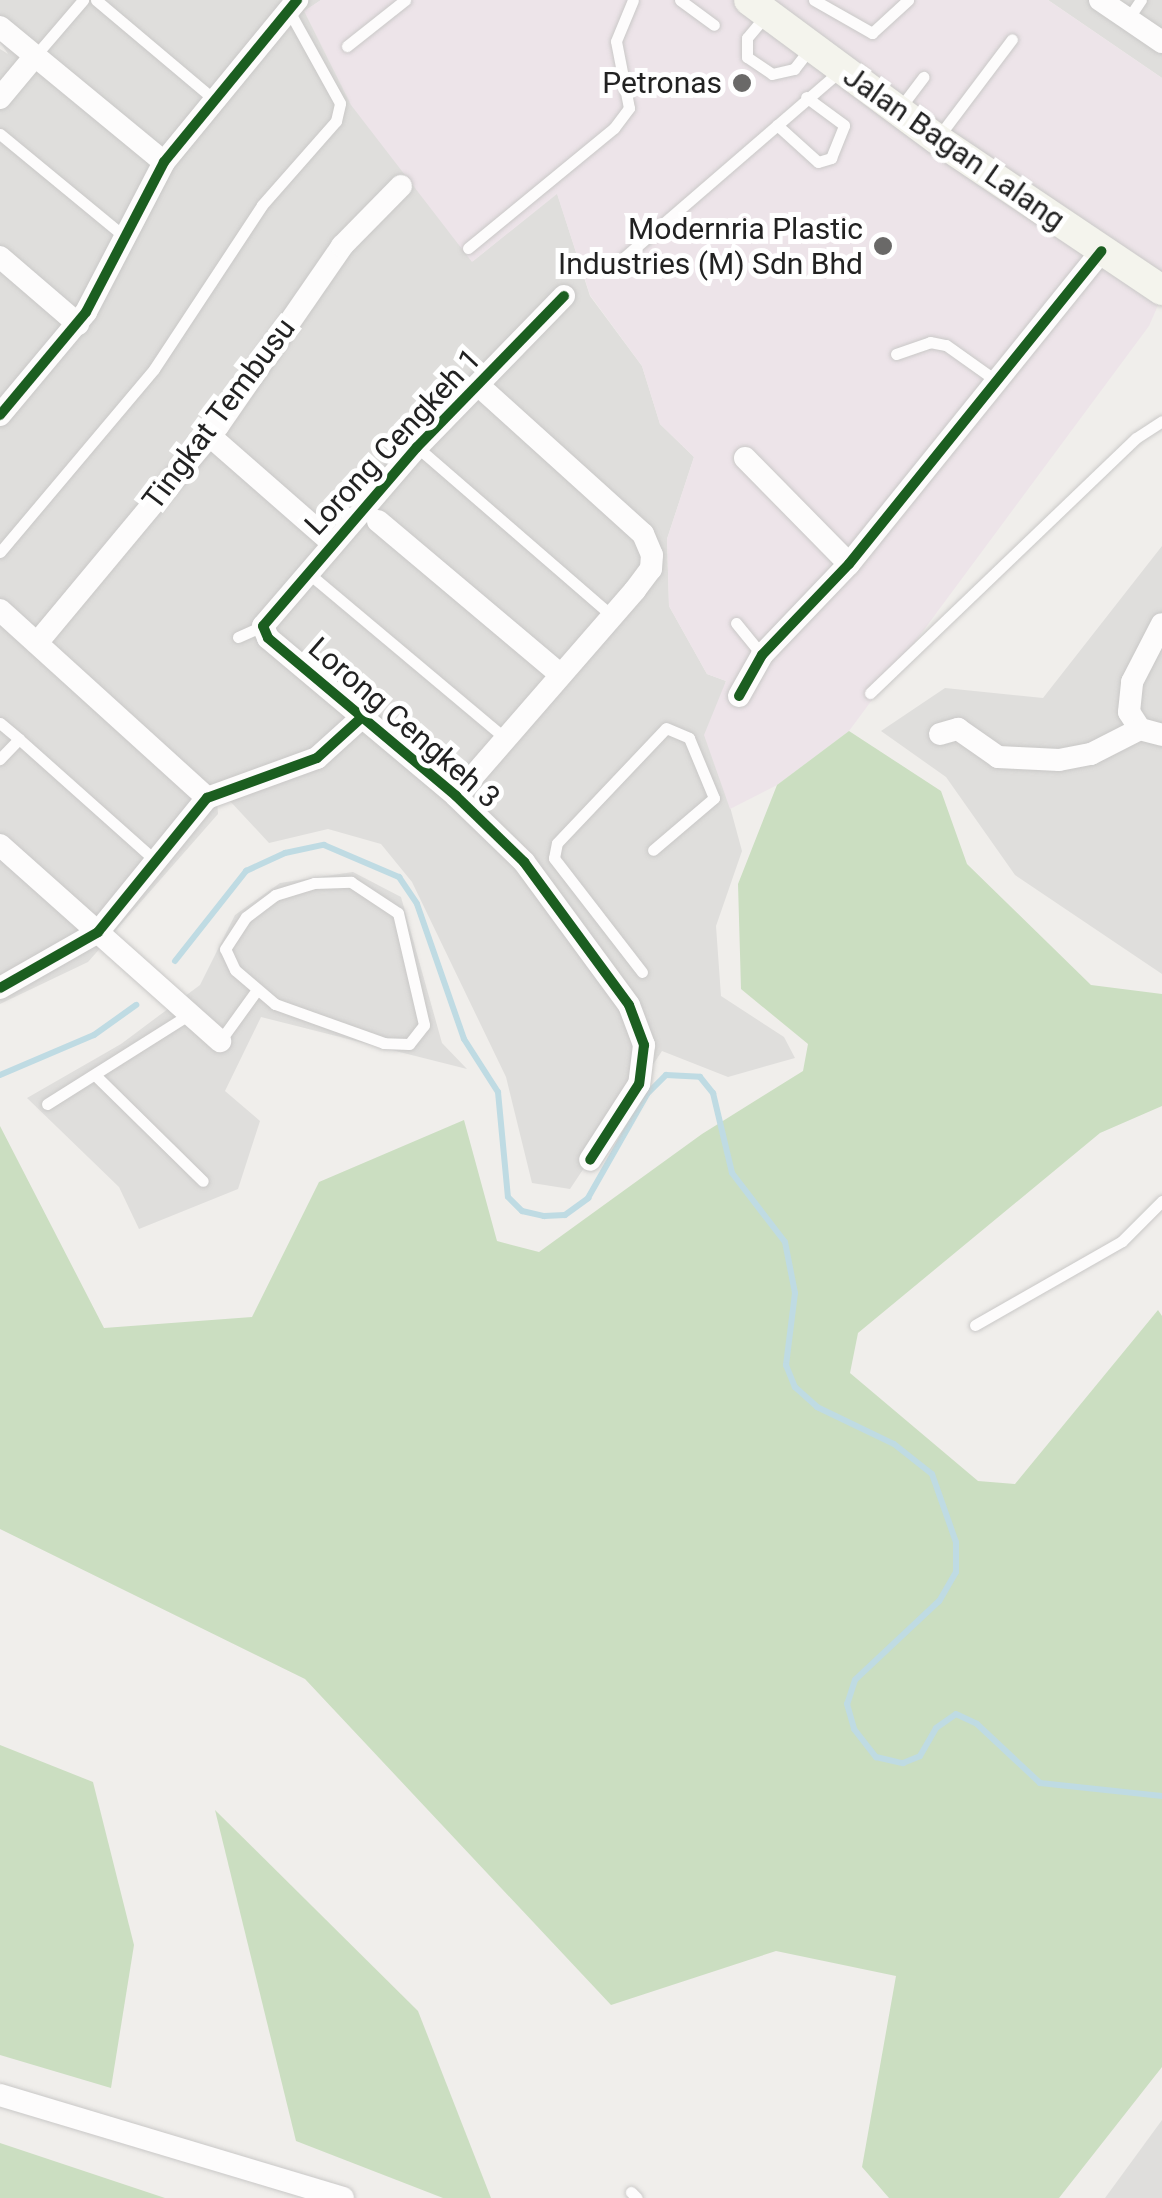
<!DOCTYPE html>
<style>
body{margin:0}
#map{position:relative;width:1162px;height:2198px;overflow:hidden;background:#f0eeeb;font-family:Roboto,sans-serif}
div>[style]{position:absolute}
[style*='--x']{left:calc(var(--x)*1px);top:calc(var(--y)*1px);width:calc(var(--w)*1px);rotate:calc(var(--a)*1deg)}
.residential>*{inset:0;background:#dfdedc}
.industrial>*{inset:0;background:#ede4e9}
.forest>*{inset:0;background:#cbdec1}
.stream>*{height:6px;margin:-3px;padding:0 3px;transform-origin:3px;border-radius:3px;background:#bfdbe3}
.roads{filter:drop-shadow(0 0 2px #c9c8c7) drop-shadow(0 0 2px #c9c8c7)}
.service>*{height:11px;margin:-5.5px;padding:0 5.5px;transform-origin:5.5px;border-radius:5.5px;background:#fdfcfc}
.minor>*{height:22px;margin:-11px;padding:0 11px;transform-origin:11px;border-radius:11px;background:#fdfcfc}
.secondary>*{height:30px;margin:-15px;padding:0 15px;transform-origin:15px;border-radius:15px;background:#f4f4ed}
.cycleway>*{height:10px;margin:-5px;padding:0 5px;transform-origin:5px;border-radius:5px;background:#1b5e20}
.dots>*{width:28px;height:28px;translate:-50% -50%;box-sizing:border-box;border:5px solid #fff;border-radius:50%}
span{translate:-50% -50%;white-space:nowrap;text-align:center;line-height:1.15;-webkit-text-stroke:10px #fff;paint-order:stroke}
.poi-label{font-size:30px;color:#222}
.right{translate:-100% -50%;text-align:right}
.street-label{font-size:30px;color:#222}
</style>
<div id="map">
<div class="residential">
<i style="clip-path:polygon(0 0,321px 0,305px 11px,473px 261px,557px 193px,590px 296px,642px 366px,660px 424px,694px 457px,667px 539px,669px 606px,707px 674px,726px 681px,710px 733px,742px 851px,716px 926px,721px 996px,784px 1037px,795px 1058px,728px 1077px,662px 1051px,570px 1189px,532px 1183px,506px 1077px,412px 882px,381px 844px,328px 829px,269px 843px,216px 786px,218px 814px,88px 962px,0 1004px,0 49px,8px 54px,0 42px)"></i>
<i style="clip-path:polygon(1048px 0,1162px 0,1162px 78px)"></i>
<i style="clip-path:polygon(1162px 546px,1162px 974px,1015px 875px,946px 777px,881px 731px,945px 688px,1043px 698px)"></i>
<i style="clip-path:polygon(353px 872px,401px 897px,442px 1043px,467px 1069px,261px 1017px,225px 1091px,260px 1121px,238px 1189px,139px 1229px,119px 1187px,27px 1098px,121px 1044px,200px 985px,235px 915px,280px 883px)"></i>
<i style="clip-path:polygon(1162px 2120px,1162px 2198px,1105px 2198px)"></i>
</div>
<div class="industrial">
<i style="clip-path:polygon(321px 0,1048px 0,1162px 78px,1162px 296px,1149px 326px,849px 731px,777px 785px,730px 809px,704px 735px,726px 681px,707px 674px,669px 606px,667px 539px,694px 457px,660px 424px,642px 366px,590px 295px,557px 194px,472px 262px,351px 105px,304px 11px)"></i>
</div>
<div class="forest">
<i style="clip-path:polygon(849px 731px,941px 791px,967px 864px,1091px 985px,1162px 994px,1162px 1106px,1100px 1133px,858px 1333px,850px 1373px,978px 1481px,1015px 1484px,1158px 1310px,1162px 1316px,1162px 2067px,1059px 2198px,889px 2198px,862px 2167px,896px 1976px,776px 1951px,611px 2005px,305px 1679px,0 1529px,0 1126px,104px 1328px,252px 1317px,319px 1182px,464px 1120px,497px 1241px,539px 1252px,702px 1134px,803px 1071px,808px 1044px,741px 989px,738px 884px,777px 785px)"></i>
<i style="clip-path:polygon(0 1745px,93px 1782px,134px 1945px,111px 2088px,0 2055px)"></i>
<i style="clip-path:polygon(215px 1810px,418px 2011px,491px 2198px,443px 2198px,296px 2141px)"></i>
<i style="clip-path:polygon(0 2143px,165px 2198px,0 2198px)"></i>
</div>
<div class="stream">
<i style="--x:175;--y:961;--w:115;--a:-51.7"></i>
<i style="--x:246;--y:871;--w:43;--a:-24.8"></i>
<i style="--x:285;--y:853;--w:40;--a:-12"></i>
<i style="--x:324;--y:845;--w:82;--a:23.1"></i>
<i style="--x:399;--y:877;--w:32;--a:56"></i>
<i style="--x:417;--y:904;--w:143;--a:70.8"></i>
<i style="--x:464;--y:1039;--w:63;--a:57.3"></i>
<i style="--x:498;--y:1092;--w:105;--a:84.6"></i>
<i style="--x:508;--y:1197;--w:20;--a:45"></i>
<i style="--x:522;--y:1211;--w:23;--a:13"></i>
<i style="--x:544;--y:1216;--w:21;--a:-3"></i>
<i style="--x:565;--y:1215;--w:29;--a:-36"></i>
<i style="--x:588;--y:1198;--w:120;--a:-60.4"></i>
<i style="--x:647;--y:1094;--w:27;--a:-45"></i>
<i style="--x:666;--y:1075;--w:34;--a:3"></i>
<i style="--x:700;--y:1077;--w:21;--a:51"></i>
<i style="--x:713;--y:1093;--w:82;--a:76.6"></i>
<i style="--x:732;--y:1173;--w:87;--a:52.5"></i>
<i style="--x:785;--y:1242;--w:52;--a:78.9"></i>
<i style="--x:795;--y:1293;--w:73;--a:97.1"></i>
<i style="--x:786;--y:1365;--w:24;--a:68"></i>
<i style="--x:795;--y:1387;--w:30;--a:42"></i>
<i style="--x:817;--y:1407;--w:85;--a:25.7"></i>
<i style="--x:894;--y:1444;--w:48;--a:38.3"></i>
<i style="--x:932;--y:1474;--w:72;--a:70.6"></i>
<i style="--x:956;--y:1542;--w:30;--a:90"></i>
<i style="--x:956;--y:1572;--w:34;--a:120"></i>
<i style="--x:939;--y:1601;--w:115;--a:136.8"></i>
<i style="--x:855;--y:1680;--w:25;--a:108"></i>
<i style="--x:847;--y:1704;--w:26;--a:74"></i>
<i style="--x:854;--y:1729;--w:36;--a:52"></i>
<i style="--x:876;--y:1757;--w:28;--a:13"></i>
<i style="--x:903;--y:1763;--w:18;--a:-22"></i>
<i style="--x:920;--y:1756;--w:32;--a:-60"></i>
<i style="--x:936;--y:1728;--w:24;--a:-35"></i>
<i style="--x:956;--y:1714;--w:23;--a:25"></i>
<i style="--x:977;--y:1724;--w:86;--a:43.1"></i>
<i style="--x:1040;--y:1783;--w:123;--a:6.1"></i>
<i style="--x:0;--y:1075;--w:102;--a:-23.1"></i>
<i style="--x:94;--y:1035;--w:52;--a:-35.5"></i>
</div>
<div class="roads">
<div class="service">
<i style="--x:96;--y:0;--w:150;--a:40.1"></i>
<i style="--x:680;--y:0;--w:42;--a:36.3"></i>
<i style="--x:814;--y:0;--w:67;--a:29.6"></i>
<i style="--x:872;--y:33;--w:49;--a:-42.5"></i>
<i style="--x:767;--y:14;--w:31;--a:130"></i>
<i style="--x:747;--y:38;--w:19;--a:90"></i>
<i style="--x:747;--y:57;--w:30;--a:34"></i>
<i style="--x:772;--y:74;--w:23;--a:-13"></i>
<i style="--x:794;--y:69;--w:28;--a:-52"></i>
<i style="--x:1128;--y:19;--w:23;--a:-56"></i>
<i style="--x:347;--y:46;--w:74;--a:-38.4"></i>
<i style="--x:35;--y:56;--w:74;--a:-49.4"></i>
<i style="--x:900;--y:108;--w:39;--a:-53"></i>
<i style="--x:777;--y:125;--w:55;--a:42.1"></i>
<i style="--x:818;--y:162;--w:14;--a:-17"></i>
<i style="--x:831;--y:158;--w:35;--a:-68"></i>
<i style="--x:844;--y:125;--w:47;--a:-143.6"></i>
<i style="--x:0;--y:134;--w:162;--a:39.5"></i>
<i style="--x:939;--y:136;--w:121;--a:-53"></i>
<i style="--x:468;--y:248;--w:189;--a:-39.4"></i>
<i style="--x:614;--y:128;--w:25;--a:-53"></i>
<i style="--x:629;--y:108;--w:68;--a:-101"></i>
<i style="--x:616;--y:41;--w:44;--a:-67.5"></i>
<i style="--x:614;--y:266;--w:300;--a:-40.8"></i>
<i style="--x:896;--y:354;--w:36;--a:-19"></i>
<i style="--x:930;--y:342;--w:16;--a:11"></i>
<i style="--x:946;--y:345;--w:60;--a:35.5"></i>
<i style="--x:417;--y:447;--w:258;--a:40.9"></i>
<i style="--x:0;--y:552;--w:239;--a:-49.9"></i>
<i style="--x:154;--y:369;--w:196;--a:-56.6"></i>
<i style="--x:262;--y:205;--w:112;--a:-48.6"></i>
<i style="--x:336;--y:121;--w:18;--a:-77"></i>
<i style="--x:340;--y:103;--w:105;--a:-119"></i>
<i style="--x:307;--y:572;--w:260;--a:40"></i>
<i style="--x:736;--y:623;--w:41;--a:50.9"></i>
<i style="--x:238;--y:637;--w:27;--a:-24"></i>
<i style="--x:870;--y:693;--w:368;--a:-43.8"></i>
<i style="--x:1136;--y:438;--w:31;--a:-33"></i>
<i style="--x:0;--y:723;--w:25;--a:40"></i>
<i style="--x:19;--y:739;--w:28;--a:134"></i>
<i style="--x:19;--y:739;--w:185;--a:41.7"></i>
<i style="--x:351;--y:882;--w:56;--a:33.4"></i>
<i style="--x:398;--y:913;--w:115;--a:76.9"></i>
<i style="--x:424;--y:1025;--w:24;--a:128"></i>
<i style="--x:409;--y:1044;--w:25;--a:-178"></i>
<i style="--x:384;--y:1043;--w:116;--a:-160.3"></i>
<i style="--x:275;--y:1004;--w:52;--a:-139.6"></i>
<i style="--x:235;--y:970;--w:23;--a:-115"></i>
<i style="--x:225;--y:949;--w:38;--a:-57"></i>
<i style="--x:246;--y:917;--w:36;--a:-37"></i>
<i style="--x:275;--y:895;--w:41;--a:-17.1"></i>
<i style="--x:314;--y:883;--w:37;--a:-2"></i>
<i style="--x:642;--y:972;--w:144;--a:-127.7"></i>
<i style="--x:554;--y:858;--w:15;--a:-79"></i>
<i style="--x:557;--y:843;--w:158;--a:-46.5"></i>
<i style="--x:666;--y:728;--w:25;--a:23"></i>
<i style="--x:689;--y:738;--w:65;--a:67.4"></i>
<i style="--x:714;--y:798;--w:80;--a:139.6"></i>
<i style="--x:220;--y:1041;--w:62;--a:-54.2"></i>
<i style="--x:95;--y:1075;--w:151;--a:44.5"></i>
<i style="--x:47;--y:1104;--w:169;--a:-32.2"></i>
<i style="--x:975;--y:1325;--w:169;--a:-29.7"></i>
<i style="--x:1122;--y:1241;--w:57;--a:-45"></i>
<i style="--x:631;--y:2192;--w:8;--a:45"></i>
</div>
<div class="minor">
<i style="--x:1100;--y:0;--w:75;--a:34.1"></i>
<i style="--x:0;--y:27;--w:212;--a:39.5"></i>
<i style="--x:0;--y:98;--w:55;--a:-50.2"></i>
<i style="--x:0;--y:257;--w:103;--a:40.7"></i>
<i style="--x:564;--y:296;--w:211;--a:134.2"></i>
<i style="--x:417;--y:447;--w:236;--a:130.7"></i>
<i style="--x:263;--y:626;--w:13;--a:67"></i>
<i style="--x:268;--y:638;--w:246;--a:40"></i>
<i style="--x:456;--y:796;--w:95;--a:44.1"></i>
<i style="--x:524;--y:862;--w:177;--a:53.7"></i>
<i style="--x:629;--y:1005;--w:43;--a:69.4"></i>
<i style="--x:644;--y:1045;--w:39;--a:97"></i>
<i style="--x:639;--y:1084;--w:90;--a:122.8"></i>
<i style="--x:0;--y:415;--w:134;--a:-50.1"></i>
<i style="--x:86;--y:312;--w:169;--a:-62.5"></i>
<i style="--x:164;--y:162;--w:210;--a:-50.6"></i>
<i style="--x:210;--y:436;--w:161;--a:41.2"></i>
<i style="--x:745;--y:458;--w:148;--a:45.5"></i>
<i style="--x:378;--y:521;--w:239;--a:40.1"></i>
<i style="--x:0;--y:610;--w:280;--a:42.2"></i>
<i style="--x:37;--y:643;--w:283;--a:-50.2"></i>
<i style="--x:218;--y:426;--w:219;--a:-55.4"></i>
<i style="--x:342;--y:246;--w:84;--a:-45.5"></i>
<i style="--x:739;--y:696;--w:47;--a:-60.7"></i>
<i style="--x:762;--y:655;--w:126;--a:-46.3"></i>
<i style="--x:849;--y:564;--w:402;--a:-51.1"></i>
<i style="--x:1140;--y:729;--w:20;--a:-123"></i>
<i style="--x:1129;--y:712;--w:30;--a:-84"></i>
<i style="--x:1132;--y:682;--w:65;--a:-62.7"></i>
<i style="--x:940;--y:734;--w:19;--a:-16"></i>
<i style="--x:958;--y:729;--w:49;--a:35"></i>
<i style="--x:998;--y:757;--w:61;--a:2.8"></i>
<i style="--x:1059;--y:760;--w:33;--a:-11"></i>
<i style="--x:1091;--y:754;--w:55;--a:-27"></i>
<i style="--x:1140;--y:729;--w:23;--a:15"></i>
<i style="--x:456;--y:796;--w:273;--a:-49"></i>
<i style="--x:635;--y:590;--w:26;--a:-53"></i>
<i style="--x:651;--y:569;--w:14;--a:-86"></i>
<i style="--x:652;--y:555;--w:23;--a:-113"></i>
<i style="--x:643;--y:534;--w:221;--a:-137.9"></i>
<i style="--x:0;--y:845;--w:295;--a:41.7"></i>
<i style="--x:0;--y:988;--w:113;--a:-29.7"></i>
<i style="--x:98;--y:932;--w:173;--a:-50.9"></i>
<i style="--x:207;--y:798;--w:117;--a:-20"></i>
<i style="--x:317;--y:758;--w:58;--a:-42.2"></i>
<i style="--x:0;--y:2095;--w:358;--a:16.7"></i>
</div>
<div class="secondary">
<i style="--x:749;--y:0;--w:234;--a:36.5"></i>
<i style="--x:937;--y:139;--w:271;--a:33.9"></i>
</div>
</div>
<div class="cycleway">
<i style="--x:564;--y:296;--w:211;--a:134.2"></i>
<i style="--x:417;--y:447;--w:236;--a:130.7"></i>
<i style="--x:263;--y:626;--w:13;--a:67"></i>
<i style="--x:268;--y:638;--w:246;--a:40"></i>
<i style="--x:456;--y:796;--w:95;--a:44.1"></i>
<i style="--x:524;--y:862;--w:177;--a:53.7"></i>
<i style="--x:629;--y:1005;--w:43;--a:69.4"></i>
<i style="--x:644;--y:1045;--w:39;--a:97"></i>
<i style="--x:639;--y:1084;--w:90;--a:122.8"></i>
<i style="--x:0;--y:415;--w:134;--a:-50.1"></i>
<i style="--x:86;--y:312;--w:169;--a:-62.5"></i>
<i style="--x:164;--y:162;--w:210;--a:-50.6"></i>
<i style="--x:739;--y:696;--w:47;--a:-60.7"></i>
<i style="--x:762;--y:655;--w:126;--a:-46.3"></i>
<i style="--x:849;--y:564;--w:402;--a:-51.1"></i>
<i style="--x:0;--y:988;--w:113;--a:-29.7"></i>
<i style="--x:98;--y:932;--w:173;--a:-50.9"></i>
<i style="--x:207;--y:798;--w:117;--a:-20"></i>
<i style="--x:317;--y:758;--w:58;--a:-42.2"></i>
</div>
<div class="dots">
<i style="left:742px;top:83px;background:#6a6968"></i>
<i style="left:883px;top:246px;background:#6a6968"></i>
</div>
<div class="poi-label">
<span class="right" style="left:722px;top:83px">Petronas</span>
<span class="right" style="left:863px;top:246px">Modernria Plastic<br>Industries (M) Sdn Bhd</span>
</div>
<div class="street-label">
<span style="left:954px;top:148px;rotate:35deg">Jalan Bagan Lalang</span>
<span style="left:219px;top:414px;rotate:-53deg">Tingkat Tembusu</span>
<span style="left:393px;top:442px;rotate:-47deg">Lorong Cengkeh 1</span>
<span style="left:404px;top:723px;rotate:41deg">Lorong Cengkeh 3</span>
</div>
</div>
